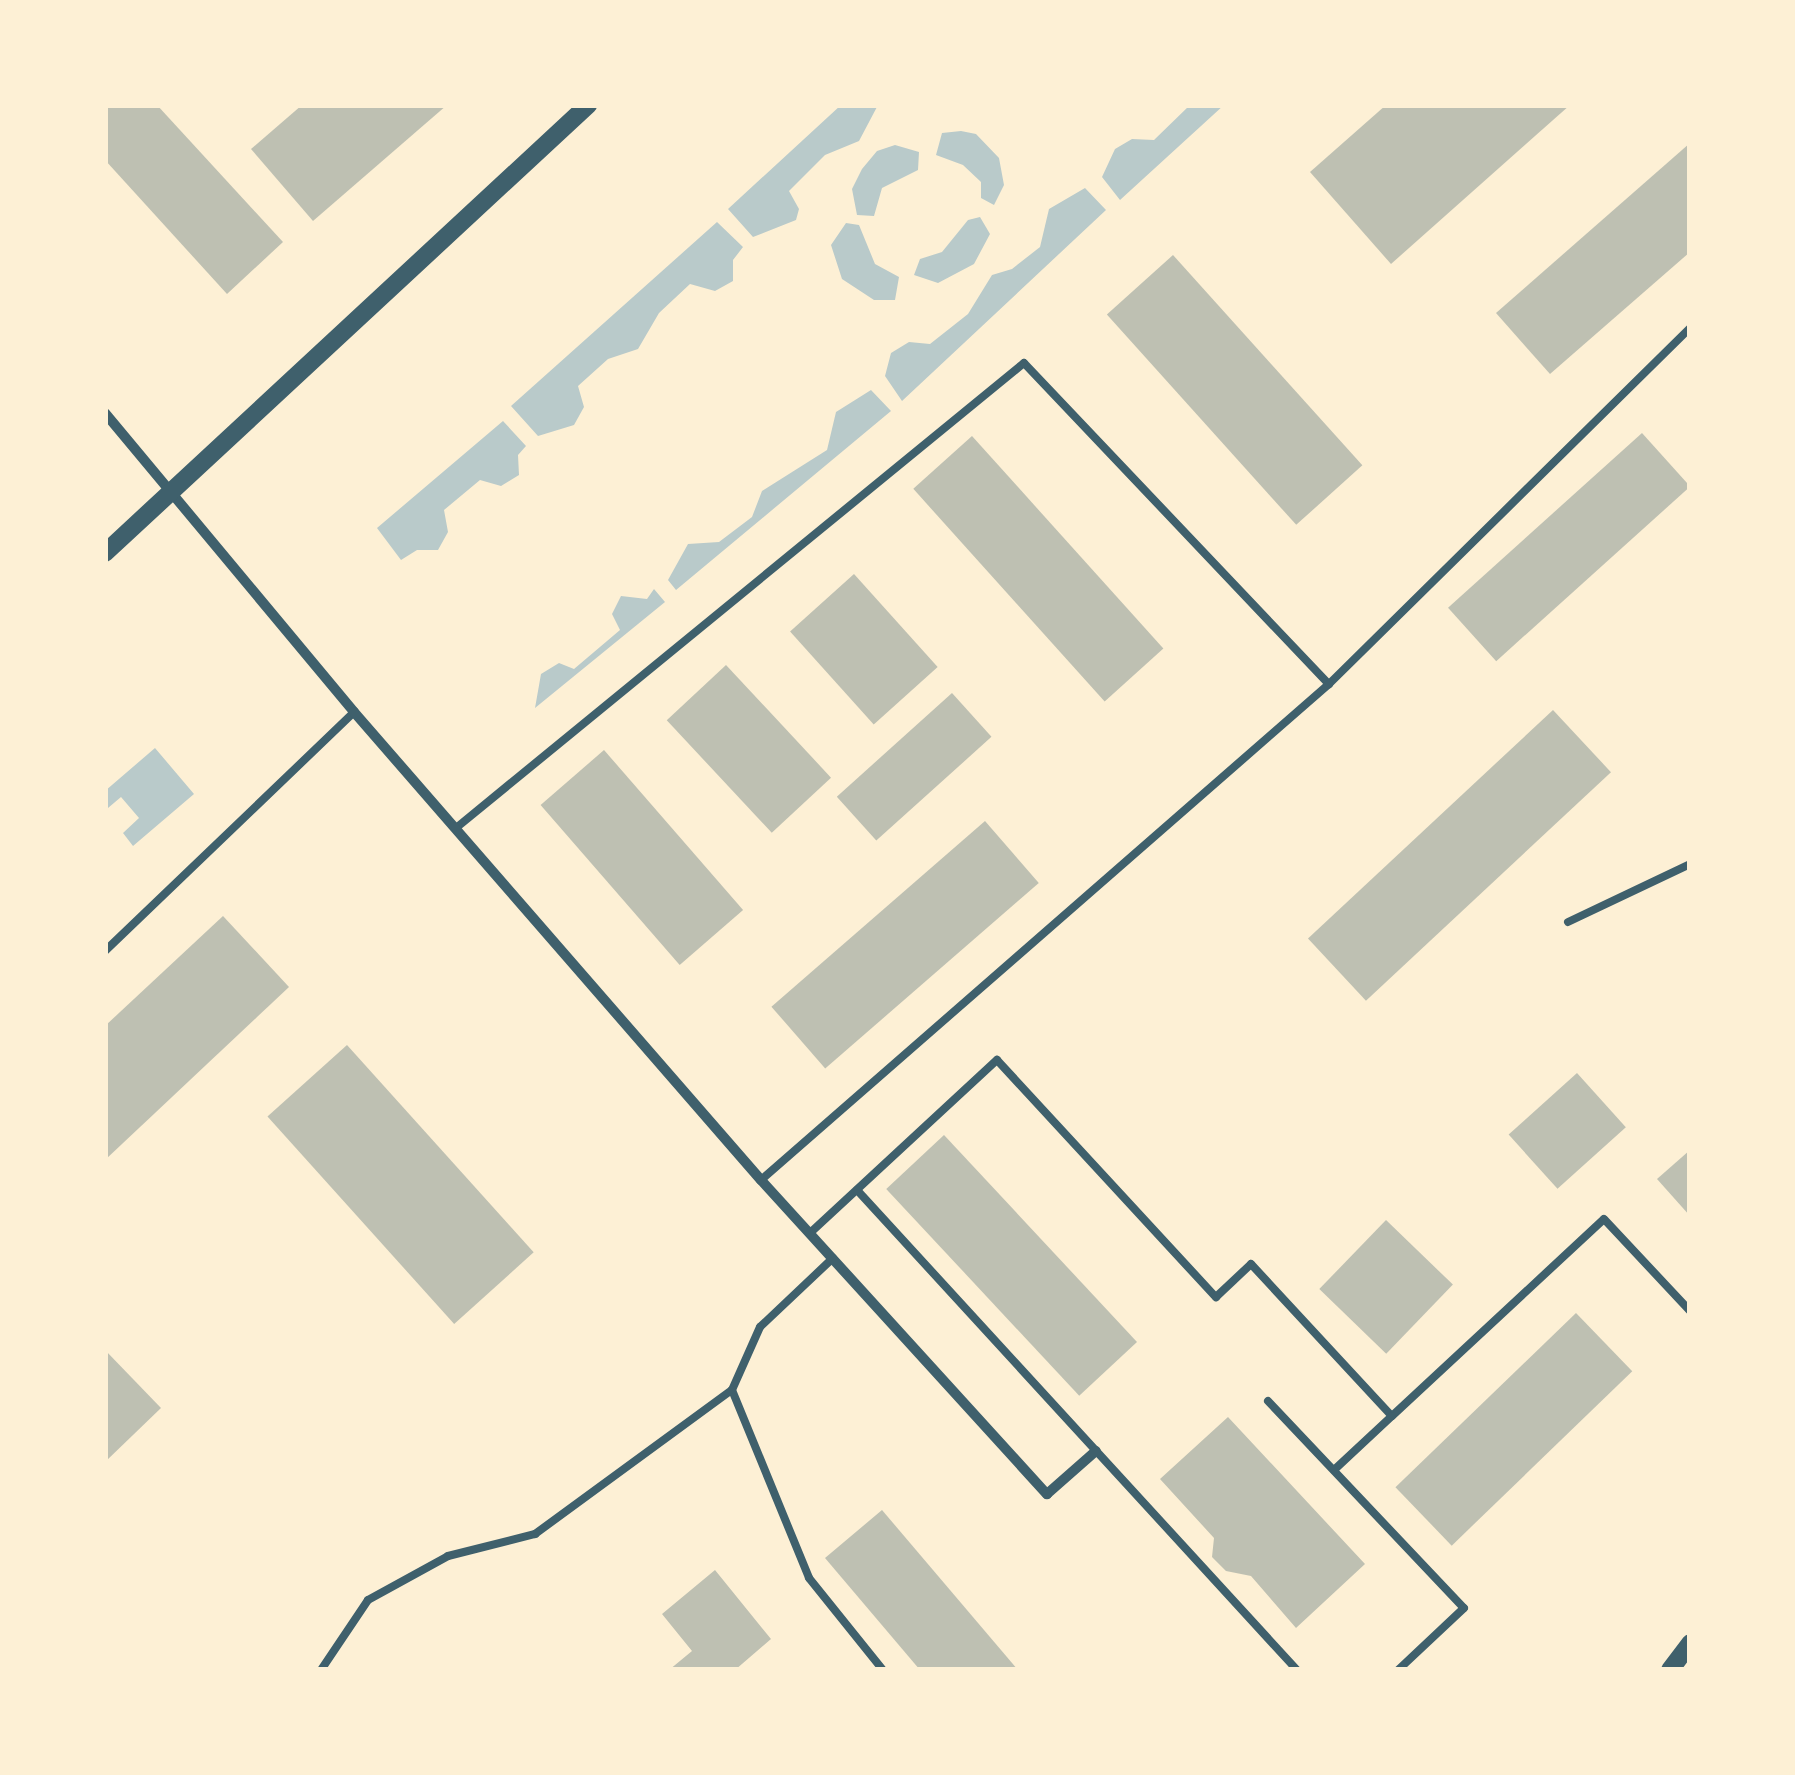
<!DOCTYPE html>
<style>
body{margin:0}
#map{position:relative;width:1795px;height:1775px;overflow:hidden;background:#fdf0d5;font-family:"DM Sans",sans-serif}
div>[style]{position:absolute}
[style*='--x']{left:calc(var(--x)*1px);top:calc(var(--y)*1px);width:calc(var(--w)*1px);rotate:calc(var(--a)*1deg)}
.green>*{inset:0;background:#b9caca}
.building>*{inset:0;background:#bec0b2;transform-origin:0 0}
.service>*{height:8px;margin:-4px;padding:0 4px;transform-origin:4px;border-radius:4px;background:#3f606c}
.minor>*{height:10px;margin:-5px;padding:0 5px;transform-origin:5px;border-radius:5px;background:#3f606c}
.tertiary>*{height:18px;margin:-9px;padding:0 9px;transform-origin:9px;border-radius:9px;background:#3f606c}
span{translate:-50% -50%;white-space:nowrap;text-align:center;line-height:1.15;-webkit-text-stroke:8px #fdf0d5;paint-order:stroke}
.frame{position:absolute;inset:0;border:108px solid #fdf0d5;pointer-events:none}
</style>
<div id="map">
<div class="green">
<i style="clip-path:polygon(841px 105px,878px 105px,859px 141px,825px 155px,789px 191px,799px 209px,796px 220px,753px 237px,728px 209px)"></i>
<i style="clip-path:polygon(1190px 105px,1224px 105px,1120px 200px,1102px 177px,1115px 149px,1132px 139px,1154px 140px)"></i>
<i style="clip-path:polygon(961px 131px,976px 134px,999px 158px,1004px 185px,994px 205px,981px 198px,981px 182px,963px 165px,936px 155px,942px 133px)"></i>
<i style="clip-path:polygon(895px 145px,919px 152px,918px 170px,882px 188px,874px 216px,857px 215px,852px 189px,862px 169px,877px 151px)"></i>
<i style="clip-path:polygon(1085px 188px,1106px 210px,902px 401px,885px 376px,891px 353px,909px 342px,930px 344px,968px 314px,992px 275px,1012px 269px,1040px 247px,1049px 209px)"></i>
<i style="clip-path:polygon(980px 217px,990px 234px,974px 264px,938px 283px,914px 275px,920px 259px,942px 252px,968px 220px)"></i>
<i style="clip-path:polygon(717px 222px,743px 247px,733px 260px,733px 281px,715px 291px,690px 284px,659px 313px,638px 349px,608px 359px,578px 386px,584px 407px,574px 425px,538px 436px,511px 406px)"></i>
<i style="clip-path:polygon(846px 223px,859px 225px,875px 264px,899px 277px,895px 300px,874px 300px,842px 279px,831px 245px)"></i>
<i style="clip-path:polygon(871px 390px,891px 411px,676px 590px,668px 580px,688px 544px,719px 542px,752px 517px,762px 491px,827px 450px,836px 412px)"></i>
<i style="clip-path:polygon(503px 421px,526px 446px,518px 455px,519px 475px,501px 486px,480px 480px,444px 510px,448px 532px,438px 550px,417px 550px,401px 560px,377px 528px)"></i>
<i style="clip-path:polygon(654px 589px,665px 602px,535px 708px,541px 674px,559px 663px,574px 669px,620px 630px,612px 614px,621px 596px,647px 599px)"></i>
<i style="clip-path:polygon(155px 748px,194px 794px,133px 846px,123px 833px,139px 818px,121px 797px,108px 808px,105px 791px)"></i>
</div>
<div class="building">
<i style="clip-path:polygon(105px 105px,157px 105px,283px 242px,227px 294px,105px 160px)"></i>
<i style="clip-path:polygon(302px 105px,447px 105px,313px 221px,251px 149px)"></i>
<i style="clip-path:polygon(1386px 105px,1570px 105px,1391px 264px,1310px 172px)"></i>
<i style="clip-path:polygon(1690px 143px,1690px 252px,1550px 374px,1496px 313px)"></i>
<i style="left:1173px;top:255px;width:283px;height:89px;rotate:48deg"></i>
<i style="left:1642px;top:433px;width:72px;height:261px;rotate:48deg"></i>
<i style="left:972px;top:436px;width:286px;height:79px;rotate:48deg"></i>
<i style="left:854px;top:574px;width:125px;height:86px;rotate:48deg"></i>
<i style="left:726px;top:665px;width:154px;height:81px;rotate:47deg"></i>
<i style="left:952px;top:693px;width:59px;height:155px;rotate:48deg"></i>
<i style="left:1553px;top:710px;width:85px;height:335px;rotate:47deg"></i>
<i style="left:604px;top:750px;width:212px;height:84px;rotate:49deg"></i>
<i style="left:985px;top:821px;width:82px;height:283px;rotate:49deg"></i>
<i style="clip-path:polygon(223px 916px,289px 987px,105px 1160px,105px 1026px)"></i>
<i style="left:347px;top:1045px;width:279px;height:107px;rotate:48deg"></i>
<i style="left:1577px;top:1073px;width:73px;height:92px;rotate:48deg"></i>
<i style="left:944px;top:1135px;width:283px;height:79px;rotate:47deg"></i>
<i style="clip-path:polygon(1690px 1150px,1690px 1216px,1657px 1179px)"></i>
<i style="left:1386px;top:1220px;width:93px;height:96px;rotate:44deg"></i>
<i style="left:1576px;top:1313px;width:81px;height:251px;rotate:46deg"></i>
<i style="clip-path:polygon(105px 1350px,161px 1408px,105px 1462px)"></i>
<i style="clip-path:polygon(1228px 1417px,1365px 1564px,1296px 1628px,1251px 1576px,1226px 1571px,1212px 1557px,1214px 1538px,1160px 1479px)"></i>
<i style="clip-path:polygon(882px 1510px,1018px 1670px,920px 1670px,825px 1558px)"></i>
<i style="clip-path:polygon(715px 1570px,771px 1639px,735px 1670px,669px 1670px,692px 1651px,662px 1614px)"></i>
</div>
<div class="service">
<i style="--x:1329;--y:684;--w:507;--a:-44.6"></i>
<i style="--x:456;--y:828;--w:734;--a:-39.31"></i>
<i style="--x:1024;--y:363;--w:443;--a:46.5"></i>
<i style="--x:1329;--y:684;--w:754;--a:138.87"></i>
<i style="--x:1568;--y:922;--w:135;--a:-25.4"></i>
<i style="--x:105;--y:951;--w:345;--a:-43.8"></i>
<i style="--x:857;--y:1190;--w:651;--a:47.49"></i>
<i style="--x:810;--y:1233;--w:255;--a:-42.8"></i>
<i style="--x:997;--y:1060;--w:323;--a:47.3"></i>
<i style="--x:1216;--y:1297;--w:48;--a:-43.3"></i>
<i style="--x:1251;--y:1264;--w:207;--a:47.2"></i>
<i style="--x:1392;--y:1416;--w:289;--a:-42.9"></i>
<i style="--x:1604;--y:1219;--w:126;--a:46.9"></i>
<i style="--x:833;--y:1258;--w:100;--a:136.6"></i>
<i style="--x:760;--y:1327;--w:69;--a:114"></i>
<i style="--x:732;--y:1390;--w:203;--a:67.7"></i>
<i style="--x:809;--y:1578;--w:118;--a:51.2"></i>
<i style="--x:1268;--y:1401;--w:285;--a:46.6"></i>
<i style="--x:1464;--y:1608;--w:91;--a:136.8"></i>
<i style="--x:1334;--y:1470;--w:79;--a:-43"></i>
<i style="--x:321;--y:1670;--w:84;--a:-56.1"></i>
<i style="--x:368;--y:1600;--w:91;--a:-28.8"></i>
<i style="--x:448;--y:1556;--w:90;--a:-14.2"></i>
<i style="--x:535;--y:1534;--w:244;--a:-36.2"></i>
</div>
<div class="minor">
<i style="--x:105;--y:413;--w:389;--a:50.2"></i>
<i style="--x:354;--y:712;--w:620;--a:48.99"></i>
<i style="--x:761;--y:1180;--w:425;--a:47.7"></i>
<i style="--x:1047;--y:1494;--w:65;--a:-41.3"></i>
</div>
<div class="tertiary">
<i style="--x:105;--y:553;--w:659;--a:-42.85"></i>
<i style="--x:1670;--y:1670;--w:34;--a:-53"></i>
</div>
<div class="frame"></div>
</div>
